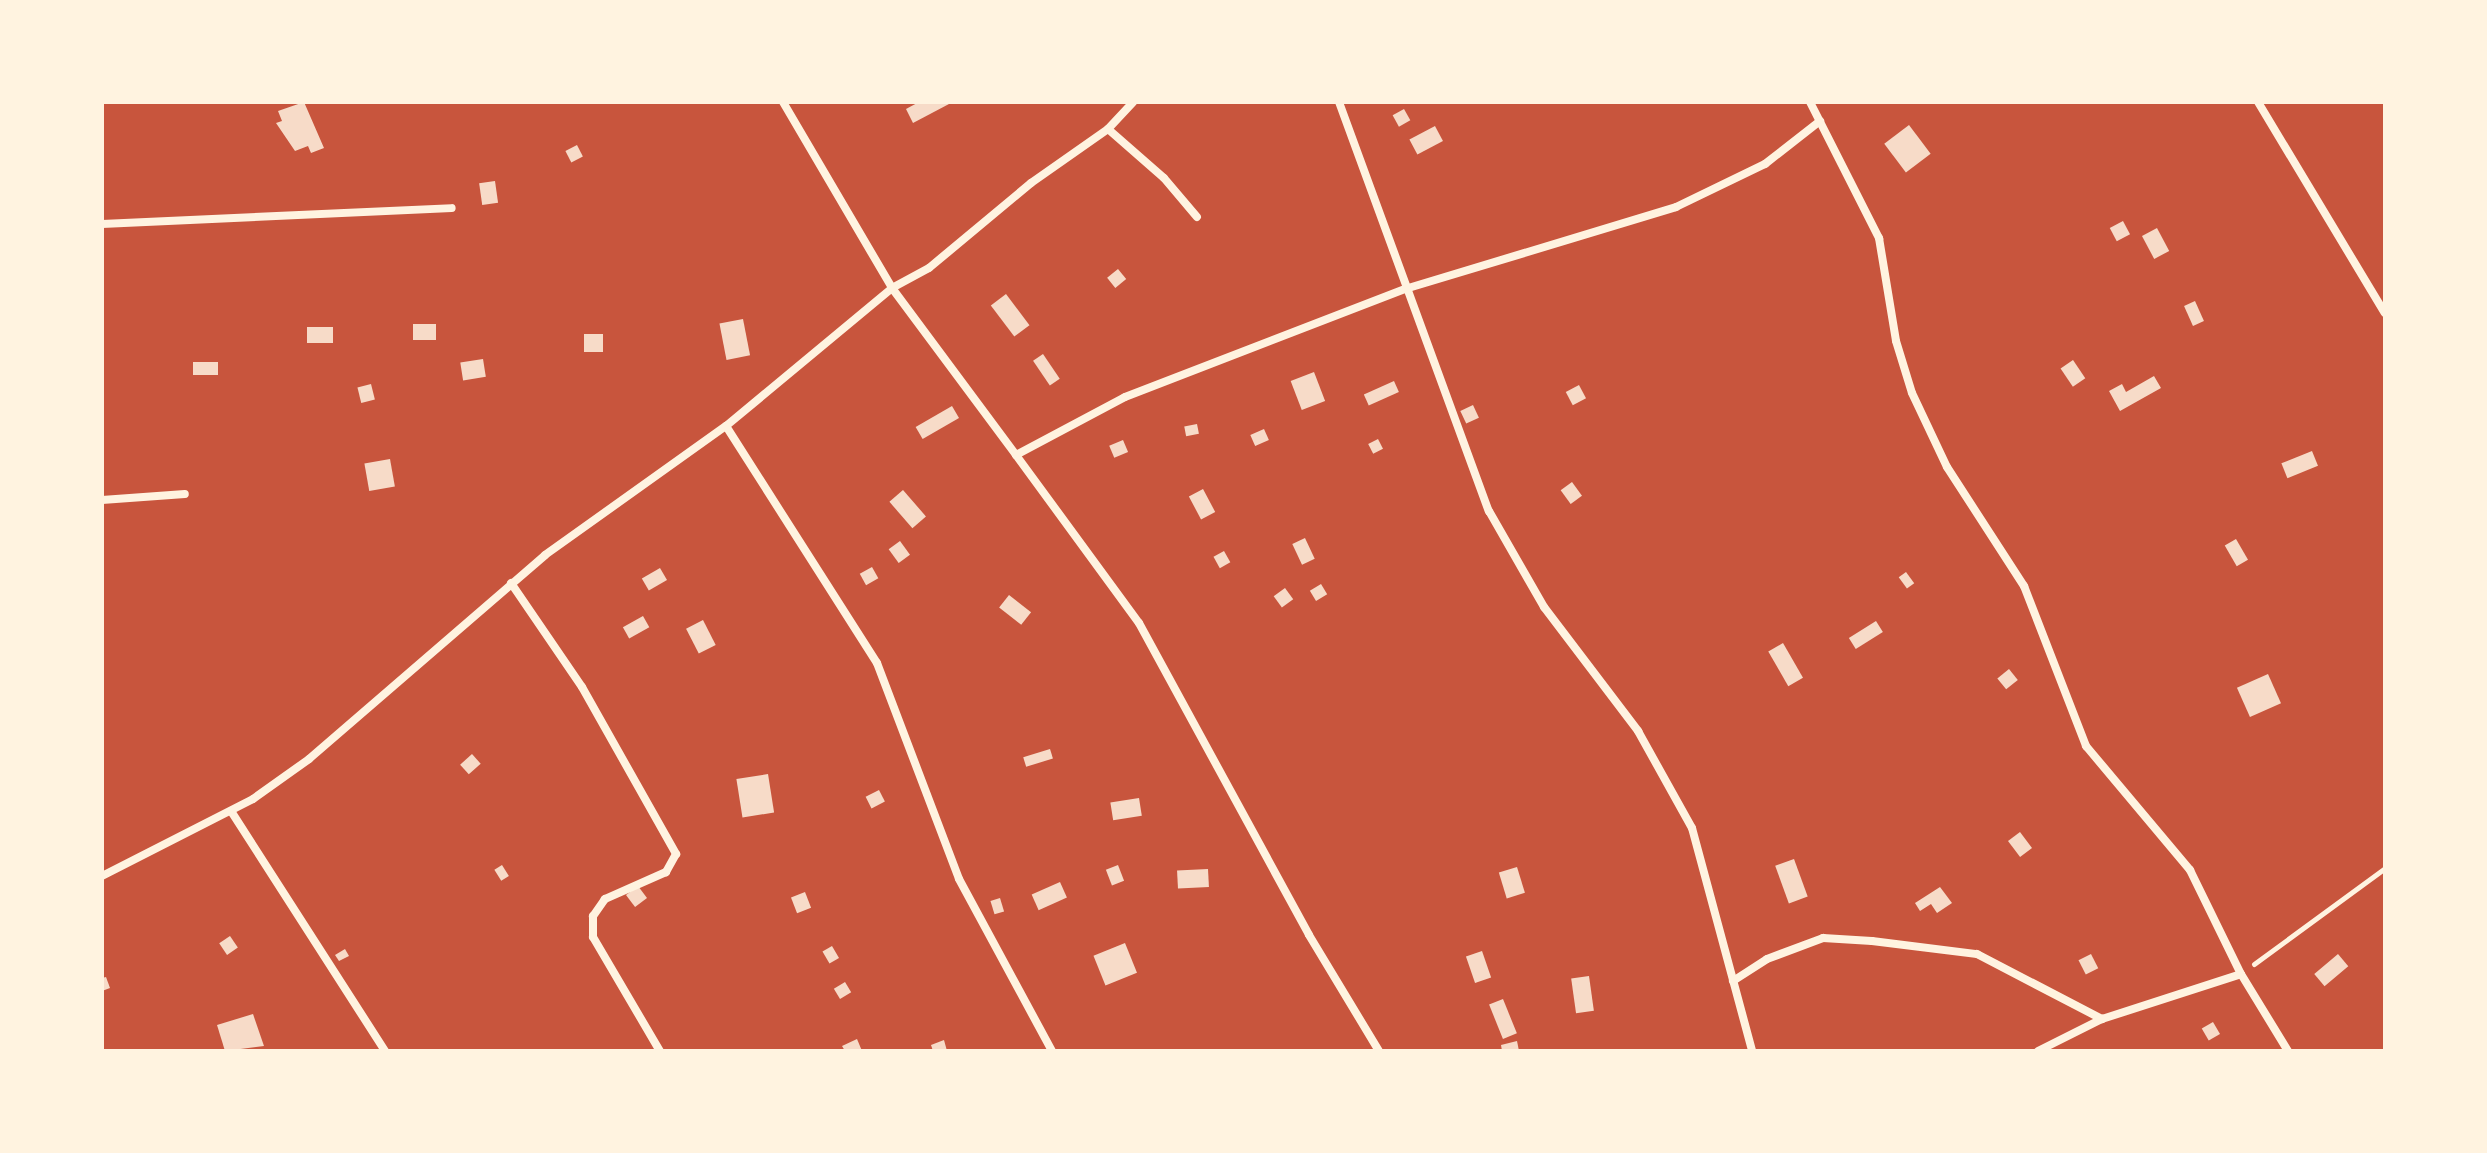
<!DOCTYPE html>
<style>
body{margin:0}
#map{position:relative;width:2487px;height:1153px;overflow:hidden;background:#c8553d;font-family:Commissioner,sans-serif}
div>[style]{position:absolute}
[style*='--x']{left:calc(var(--x)*1px);top:calc(var(--y)*1px);width:calc(var(--w)*1px);rotate:calc(var(--a)*1deg)}
.building>*{inset:0;background:#f7dbc8;transform-origin:0 0}
.path>*{height:5px;margin:-2.5px;padding:0 2.5px;transform-origin:2.5px;border-radius:2.5px;background:#fff3e0}
.minor>*{height:8px;margin:-4px;padding:0 4px;transform-origin:4px;border-radius:4px;background:#fff3e0}
span{translate:-50% -50%;white-space:nowrap;text-align:center;line-height:1.15;-webkit-text-stroke:6px #fff3e0;paint-order:stroke}
.frame{position:absolute;inset:0;border:104px solid #fff3e0;pointer-events:none}
</style>
<div id="map">
<div class="building">
<i style="clip-path:polygon(304px 102px,324px 148px,311px 153px,308px 146px,295px 151px,276px 123px,282px 121px,278px 111px)"></i>
<i style="clip-path:polygon(919px 102px,948px 102px,949px 104px,913px 123px,906px 109px)"></i>
<i style="left:1404px;top:109px;width:13px;height:13px;rotate:61deg"></i>
<i style="left:1909px;top:125px;width:36px;height:31px;rotate:53deg"></i>
<i style="left:1435px;top:126px;width:17px;height:29px;rotate:62deg"></i>
<i style="left:577px;top:145px;width:13px;height:13px;rotate:63deg"></i>
<i style="left:495px;top:181px;width:22px;height:16px;rotate:82deg"></i>
<i style="left:2123px;top:221px;width:15px;height:15px;rotate:62deg"></i>
<i style="left:2157px;top:228px;width:26px;height:17px;rotate:62deg"></i>
<i style="left:1118px;top:269px;width:13px;height:14px;rotate:51deg"></i>
<i style="left:1006px;top:294px;width:39px;height:19px;rotate:53deg"></i>
<i style="left:2195px;top:301px;width:22px;height:12px;rotate:66deg"></i>
<i style="left:743px;top:319px;width:37px;height:24px;rotate:79deg"></i>
<i style="left:436px;top:324px;width:16px;height:23px;rotate:90deg"></i>
<i style="left:307px;top:327px;width:26px;height:16px"></i>
<i style="left:584px;top:334px;width:19px;height:18px"></i>
<i style="left:1043px;top:354px;width:30px;height:12px;rotate:56deg"></i>
<i style="left:483px;top:359px;width:18px;height:23px;rotate:81deg"></i>
<i style="left:2073px;top:360px;width:22px;height:15px;rotate:56deg"></i>
<i style="left:193px;top:362px;width:25px;height:13px"></i>
<i style="left:1314px;top:372px;width:31px;height:25px;rotate:69deg"></i>
<i style="clip-path:polygon(2154px 376px,2161px 388px,2120px 411px,2109px 391px,2122px 384px,2126px 392px)"></i>
<i style="left:1394px;top:381px;width:12px;height:33px;rotate:66deg"></i>
<i style="left:371px;top:384px;width:16px;height:14px;rotate:76deg"></i>
<i style="left:1579px;top:385px;width:15px;height:15px;rotate:62deg"></i>
<i style="left:1473px;top:405px;width:14px;height:14px;rotate:65deg"></i>
<i style="left:952px;top:406px;width:14px;height:42px;rotate:60deg"></i>
<i style="left:1197px;top:424px;width:10px;height:13px;rotate:79deg"></i>
<i style="left:1264px;top:429px;width:12px;height:15px;rotate:66deg"></i>
<i style="left:1378px;top:439px;width:11px;height:11px;rotate:63deg"></i>
<i style="left:1123px;top:440px;width:13px;height:15px;rotate:67deg"></i>
<i style="left:2312px;top:451px;width:16px;height:33px;rotate:68deg"></i>
<i style="left:390px;top:459px;width:28px;height:26px;rotate:80deg"></i>
<i style="left:1572px;top:482px;width:17px;height:14px;rotate:54deg"></i>
<i style="left:1203px;top:489px;width:26px;height:16px;rotate:62deg"></i>
<i style="left:903px;top:490px;width:35px;height:18px;rotate:49deg"></i>
<i style="left:1305px;top:538px;width:23px;height:14px;rotate:65deg"></i>
<i style="left:2236px;top:539px;width:24px;height:13px;rotate:60deg"></i>
<i style="left:900px;top:541px;width:17px;height:14px;rotate:54deg"></i>
<i style="left:1224px;top:551px;width:13px;height:12px;rotate:61deg"></i>
<i style="left:872px;top:567px;width:13px;height:14px;rotate:61deg"></i>
<i style="left:660px;top:568px;width:14px;height:21px;rotate:60deg"></i>
<i style="left:1906px;top:572px;width:14px;height:9px;rotate:54deg"></i>
<i style="left:1321px;top:584px;width:12px;height:13px;rotate:59deg"></i>
<i style="left:1285px;top:588px;width:14px;height:14px;rotate:54deg"></i>
<i style="left:1009px;top:595px;width:28px;height:16px;rotate:38deg"></i>
<i style="left:643px;top:616px;width:13px;height:23px;rotate:61deg"></i>
<i style="left:703px;top:620px;width:28px;height:19px;rotate:63deg"></i>
<i style="left:1876px;top:621px;width:13px;height:32px;rotate:58deg"></i>
<i style="left:1783px;top:643px;width:40px;height:17px;rotate:60deg"></i>
<i style="left:2009px;top:669px;width:14px;height:15px;rotate:51deg"></i>
<i style="left:2268px;top:674px;width:32px;height:34px;rotate:66deg"></i>
<i style="left:1050px;top:749px;width:10px;height:28px;rotate:73deg"></i>
<i style="left:472px;top:754px;width:13px;height:16px;rotate:48deg"></i>
<i style="left:768px;top:774px;width:39px;height:32px;rotate:81deg"></i>
<i style="left:879px;top:790px;width:13px;height:15px;rotate:63deg"></i>
<i style="left:1139px;top:798px;width:18px;height:29px;rotate:81deg"></i>
<i style="left:2020px;top:832px;width:20px;height:15px;rotate:53deg"></i>
<i style="left:1794px;top:859px;width:40px;height:20px;rotate:70deg"></i>
<i style="left:502px;top:865px;width:13px;height:9px;rotate:58deg"></i>
<i style="left:1118px;top:865px;width:17px;height:13px;rotate:69deg"></i>
<i style="left:1517px;top:867px;width:27px;height:19px;rotate:73deg"></i>
<i style="left:1208px;top:869px;width:18px;height:31px;rotate:87deg"></i>
<i style="left:1060px;top:882px;width:17px;height:31px;rotate:66deg"></i>
<i style="left:638px;top:886px;width:15px;height:15px;rotate:53deg"></i>
<i style="clip-path:polygon(1940px 887px,1952px 903px,1937px 913px,1931px 904px,1920px 911px,1915px 903px)"></i>
<i style="left:805px;top:892px;width:17px;height:15px;rotate:69deg"></i>
<i style="left:1000px;top:898px;width:14px;height:10px;rotate:73deg"></i>
<i style="left:230px;top:936px;width:14px;height:13px;rotate:56deg"></i>
<i style="left:1125px;top:943px;width:32px;height:34px;rotate:68deg"></i>
<i style="left:832px;top:946px;width:14px;height:11px;rotate:60deg"></i>
<i style="clip-path:polygon(345px 949px,349px 956px,339px 961px,335px 955px)"></i>
<i style="left:1482px;top:951px;width:28px;height:17px;rotate:71deg"></i>
<i style="left:2091px;top:954px;width:16px;height:14px;rotate:63deg"></i>
<i style="left:2338px;top:954px;width:16px;height:31px;rotate:50deg"></i>
<i style="left:1589px;top:976px;width:35px;height:18px;rotate:82deg"></i>
<i style="clip-path:polygon(106px 977px,110px 988px,102px 991px,102px 978px)"></i>
<i style="left:845px;top:982px;width:12px;height:13px;rotate:59deg"></i>
<i style="left:1503px;top:999px;width:37px;height:15px;rotate:68deg"></i>
<i style="clip-path:polygon(253px 1014px,264px 1046px,225px 1051px,217px 1025px)"></i>
<i style="left:2213px;top:1022px;width:14px;height:13px;rotate:60deg"></i>
<i style="clip-path:polygon(857px 1039px,862px 1051px,845px 1051px,842px 1046px)"></i>
<i style="clip-path:polygon(944px 1040px,947px 1051px,933px 1051px,931px 1045px)"></i>
<i style="clip-path:polygon(1517px 1041px,1519px 1051px,1502px 1051px,1501px 1045px)"></i>
</div>
<div class="path">
<i style="--x:2254;--y:964;--w:162;--a:-36.2"></i>
</div>
<div class="minor">
<i style="--x:783;--y:102;--w:216;--a:59.6"></i>
<i style="--x:892;--y:288;--w:208;--a:53.4"></i>
<i style="--x:1016;--y:455;--w:123;--a:-28"></i>
<i style="--x:1125;--y:397;--w:300;--a:-21.1"></i>
<i style="--x:1405;--y:289;--w:283;--a:-16.8"></i>
<i style="--x:1676;--y:207;--w:99;--a:-25.8"></i>
<i style="--x:1765;--y:164;--w:70;--a:-38"></i>
<i style="--x:1339;--y:102;--w:436;--a:69.9"></i>
<i style="--x:1489;--y:511;--w:111;--a:60.2"></i>
<i style="--x:1544;--y:607;--w:156;--a:52.8"></i>
<i style="--x:1638;--y:731;--w:111;--a:60.9"></i>
<i style="--x:1692;--y:828;--w:231;--a:74.9"></i>
<i style="--x:1810;--y:102;--w:153;--a:63.1"></i>
<i style="--x:1879;--y:238;--w:104;--a:80.6"></i>
<i style="--x:1896;--y:341;--w:54;--a:72.9"></i>
<i style="--x:1912;--y:393;--w:82;--a:64.7"></i>
<i style="--x:1947;--y:467;--w:142;--a:57.1"></i>
<i style="--x:2024;--y:586;--w:172;--a:68.8"></i>
<i style="--x:2086;--y:746;--w:162;--a:50"></i>
<i style="--x:2190;--y:870;--w:116;--a:63.9"></i>
<i style="--x:2241;--y:974;--w:90;--a:58.6"></i>
<i style="--x:2258;--y:102;--w:246;--a:59"></i>
<i style="--x:1108;--y:129;--w:74;--a:41.2"></i>
<i style="--x:1164;--y:178;--w:51;--a:49.8"></i>
<i style="--x:102;--y:224;--w:350;--a:-2.6"></i>
<i style="--x:726;--y:426;--w:281;--a:57.5"></i>
<i style="--x:877;--y:663;--w:231;--a:69.2"></i>
<i style="--x:959;--y:879;--w:196;--a:61.6"></i>
<i style="--x:1016;--y:455;--w:208;--a:53.8"></i>
<i style="--x:1139;--y:623;--w:355;--a:61.4"></i>
<i style="--x:1309;--y:935;--w:135;--a:58.9"></i>
<i style="--x:102;--y:500;--w:83;--a:-4.1"></i>
<i style="--x:511;--y:583;--w:126;--a:55.7"></i>
<i style="--x:582;--y:687;--w:192;--a:60.6"></i>
<i style="--x:676;--y:854;--w:21;--a:119"></i>
<i style="--x:666;--y:872;--w:67;--a:156.1"></i>
<i style="--x:605;--y:899;--w:21;--a:125"></i>
<i style="--x:593;--y:916;--w:21;--a:90"></i>
<i style="--x:593;--y:937;--w:132;--a:59.6"></i>
<i style="--x:231;--y:811;--w:285;--a:57.3"></i>
<i style="--x:102;--y:876;--w:169;--a:-27"></i>
<i style="--x:253;--y:799;--w:69;--a:-35.5"></i>
<i style="--x:309;--y:759;--w:312;--a:-40.8"></i>
<i style="--x:545;--y:555;--w:222;--a:-35.5"></i>
<i style="--x:726;--y:426;--w:216;--a:-39.7"></i>
<i style="--x:892;--y:288;--w:42;--a:-28.4"></i>
<i style="--x:929;--y:268;--w:133;--a:-39.8"></i>
<i style="--x:1031;--y:183;--w:94;--a:-35"></i>
<i style="--x:1108;--y:129;--w:37;--a:-47"></i>
<i style="--x:1733;--y:981;--w:40;--a:-32.9"></i>
<i style="--x:1767;--y:959;--w:60;--a:-20.6"></i>
<i style="--x:1823;--y:938;--w:49;--a:3.5"></i>
<i style="--x:1872;--y:941;--w:106;--a:7.1"></i>
<i style="--x:1977;--y:954;--w:141;--a:27.5"></i>
<i style="--x:2102;--y:1019;--w:146;--a:-17.9"></i>
<i style="--x:2038;--y:1051;--w:72;--a:-26.6"></i>
</div>
<div class="frame"></div>
</div>
